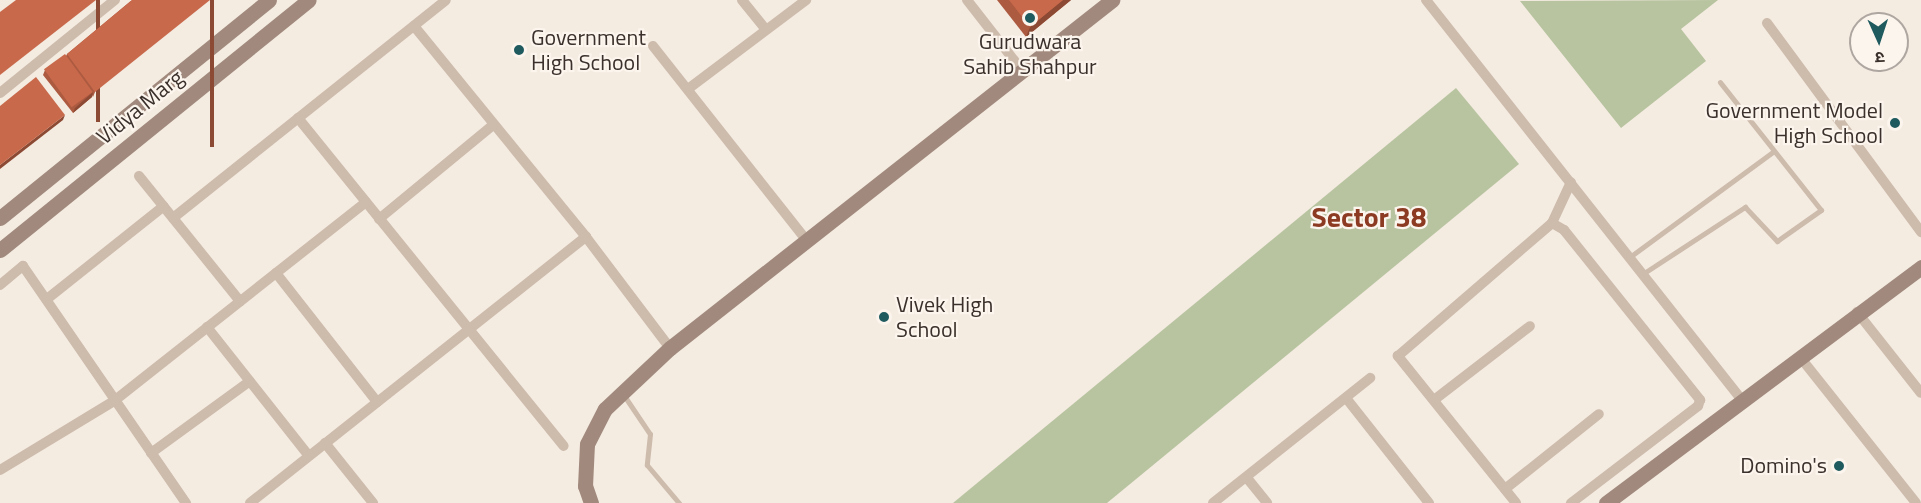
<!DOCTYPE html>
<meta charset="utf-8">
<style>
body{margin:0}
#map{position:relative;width:1921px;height:503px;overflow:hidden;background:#f4ebe1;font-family:"Titillium Web","Noto Sans Devanagari",sans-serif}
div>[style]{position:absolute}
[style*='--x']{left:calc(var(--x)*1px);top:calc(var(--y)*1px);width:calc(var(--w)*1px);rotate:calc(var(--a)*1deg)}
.green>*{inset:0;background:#b8c4a0}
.lane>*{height:5px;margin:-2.5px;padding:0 2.5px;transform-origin:2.5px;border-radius:2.5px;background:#cdbbac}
.street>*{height:10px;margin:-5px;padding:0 5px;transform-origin:5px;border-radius:5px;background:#cdbbac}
.secondary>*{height:15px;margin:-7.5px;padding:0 7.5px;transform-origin:7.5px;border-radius:7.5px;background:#a18a7d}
.wall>*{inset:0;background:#ac5a40}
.shaded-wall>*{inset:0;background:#8c4a34;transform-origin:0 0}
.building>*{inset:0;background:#c8694b;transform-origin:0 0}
.dots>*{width:16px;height:16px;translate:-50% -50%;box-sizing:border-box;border:3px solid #fbf5ee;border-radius:50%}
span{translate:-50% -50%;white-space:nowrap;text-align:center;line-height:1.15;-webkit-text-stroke:4.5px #fbf5ee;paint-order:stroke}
.poi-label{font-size:22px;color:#3b302b}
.left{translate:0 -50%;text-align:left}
.right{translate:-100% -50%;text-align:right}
.street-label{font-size:22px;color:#3b302b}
.district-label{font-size:28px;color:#8c3b22;font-weight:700}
.north{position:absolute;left:1849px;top:12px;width:60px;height:60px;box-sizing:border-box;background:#fbf5ee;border:2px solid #aea6a0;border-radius:50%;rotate:177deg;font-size:16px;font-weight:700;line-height:24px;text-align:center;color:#3b302b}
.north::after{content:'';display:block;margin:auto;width:21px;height:27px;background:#1f5a5e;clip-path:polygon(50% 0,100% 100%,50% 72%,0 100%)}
</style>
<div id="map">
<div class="green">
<i style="clip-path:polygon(1718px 0,1681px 29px,1706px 61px,1621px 128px,1520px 1px)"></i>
<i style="clip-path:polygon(1456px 88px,1519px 164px,1107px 503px,953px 503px)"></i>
</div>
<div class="lane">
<i style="--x:1631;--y:256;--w:177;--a:-36.3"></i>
<i style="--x:1644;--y:273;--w:121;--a:-33.2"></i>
<i style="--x:1745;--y:207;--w:47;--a:46.7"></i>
<i style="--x:1777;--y:241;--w:54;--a:-35.2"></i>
<i style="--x:1821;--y:210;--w:163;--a:-128.3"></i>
<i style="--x:623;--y:394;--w:48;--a:56"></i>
<i style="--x:650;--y:434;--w:31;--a:96"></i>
<i style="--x:647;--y:465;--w:50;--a:49.9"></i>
</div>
<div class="street">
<i style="--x:742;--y:0;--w:38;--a:51"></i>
<i style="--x:967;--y:0;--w:88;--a:52"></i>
<i style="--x:1426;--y:0;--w:508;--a:51.71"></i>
<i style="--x:1767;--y:23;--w:260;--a:53.6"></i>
<i style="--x:414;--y:26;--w:272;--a:50.8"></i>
<i style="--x:586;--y:237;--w:139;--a:52.9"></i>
<i style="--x:653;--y:46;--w:250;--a:51.7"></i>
<i style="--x:688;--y:89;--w:148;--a:-37"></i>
<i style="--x:0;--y:93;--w:148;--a:-39"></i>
<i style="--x:298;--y:118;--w:422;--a:51"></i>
<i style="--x:139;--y:176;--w:161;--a:51.1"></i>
<i style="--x:173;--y:218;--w:349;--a:-38.6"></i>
<i style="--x:379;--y:219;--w:148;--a:-39.5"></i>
<i style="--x:1552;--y:223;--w:45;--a:-65.1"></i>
<i style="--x:276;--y:273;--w:164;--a:51.9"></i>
<i style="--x:0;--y:285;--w:30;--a:-40"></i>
<i style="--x:23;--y:266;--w:288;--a:55.5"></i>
<i style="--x:47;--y:299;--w:149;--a:-38.5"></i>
<i style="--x:1857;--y:312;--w:103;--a:51.7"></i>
<i style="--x:207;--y:327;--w:164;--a:51.7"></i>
<i style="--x:1800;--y:357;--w:186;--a:51.5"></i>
<i style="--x:1346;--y:398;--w:134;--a:51.7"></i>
<i style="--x:1434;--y:400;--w:121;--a:-37.6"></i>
<i style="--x:325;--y:443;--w:77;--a:51.3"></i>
<i style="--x:151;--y:453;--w:122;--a:-36"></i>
<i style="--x:0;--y:470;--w:133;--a:-31.2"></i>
<i style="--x:114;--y:401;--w:321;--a:-38.3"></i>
<i style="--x:1247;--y:478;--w:32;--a:51"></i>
<i style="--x:1505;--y:489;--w:120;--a:-38.6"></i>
<i style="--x:250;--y:503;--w:429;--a:-38.4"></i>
<i style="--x:1213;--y:503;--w:201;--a:-38.5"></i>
<i style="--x:1516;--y:503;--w:189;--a:-128.8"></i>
<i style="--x:1398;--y:356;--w:203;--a:-40.8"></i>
<i style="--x:1552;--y:223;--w:14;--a:30"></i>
<i style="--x:1564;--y:230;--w:218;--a:51.3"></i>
<i style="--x:1700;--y:400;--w:6;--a:108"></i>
<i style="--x:1698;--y:406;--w:160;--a:142.6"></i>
</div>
<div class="secondary">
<i style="--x:0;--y:218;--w:346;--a:-39"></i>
<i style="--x:0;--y:250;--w:397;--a:-39"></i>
<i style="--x:591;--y:503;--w:18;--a:-109"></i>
<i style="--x:585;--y:486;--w:42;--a:-87.3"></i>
<i style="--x:587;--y:444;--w:39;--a:-63"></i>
<i style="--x:605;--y:409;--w:89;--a:-43.2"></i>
<i style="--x:670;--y:348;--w:563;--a:-38.21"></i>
<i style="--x:1606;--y:503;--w:394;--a:-36.8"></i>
</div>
<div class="wall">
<i style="clip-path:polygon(132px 0,93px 97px,92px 95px,92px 97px,73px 113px,43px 75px,45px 70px,66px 56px,67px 54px)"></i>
<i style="clip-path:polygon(997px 0,1071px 0,1026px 37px)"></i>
</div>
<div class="shaded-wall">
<i style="left:96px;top:0;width:4px;height:122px"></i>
<i style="left:210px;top:0;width:4px;height:147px"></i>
<i style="clip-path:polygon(1063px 0,1071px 0,1026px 37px,1030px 27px)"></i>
<i style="clip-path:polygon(93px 92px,92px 97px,73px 113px,75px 108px)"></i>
<i style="clip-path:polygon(65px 115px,63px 120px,0 169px,0 165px)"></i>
</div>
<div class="building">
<i style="clip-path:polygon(16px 0,96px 0,0 75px,0 12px)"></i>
<i style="clip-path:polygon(132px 0,210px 0,95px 92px,67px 54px)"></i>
<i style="clip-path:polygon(1009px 0,1063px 0,1030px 27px)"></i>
<i style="left:65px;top:54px;width:47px;height:26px;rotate:54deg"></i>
<i style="clip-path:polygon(36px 77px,65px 115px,0 165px,0 106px)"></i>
</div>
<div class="dots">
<i style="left:1030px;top:18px;background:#1f5a5e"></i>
<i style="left:519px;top:50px;background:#1f5a5e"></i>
<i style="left:1895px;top:123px;background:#1f5a5e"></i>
<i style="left:884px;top:317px;background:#1f5a5e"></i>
<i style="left:1839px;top:466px;background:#1f5a5e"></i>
</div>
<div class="poi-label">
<span class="left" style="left:531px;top:50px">Government<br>High School</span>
<span style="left:1030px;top:54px">Gurudwara<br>Sahib Shahpur</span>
<span class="right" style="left:1883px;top:123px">Government Model<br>High School</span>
<span class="left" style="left:896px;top:317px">Vivek High<br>School</span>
<span class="right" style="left:1827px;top:466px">Domino's</span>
</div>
<div class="street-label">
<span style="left:140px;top:107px;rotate:-39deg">Vidya Marg</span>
</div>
<div class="district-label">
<span style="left:1369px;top:217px">Sector 38</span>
</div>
<div class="north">उ</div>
</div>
